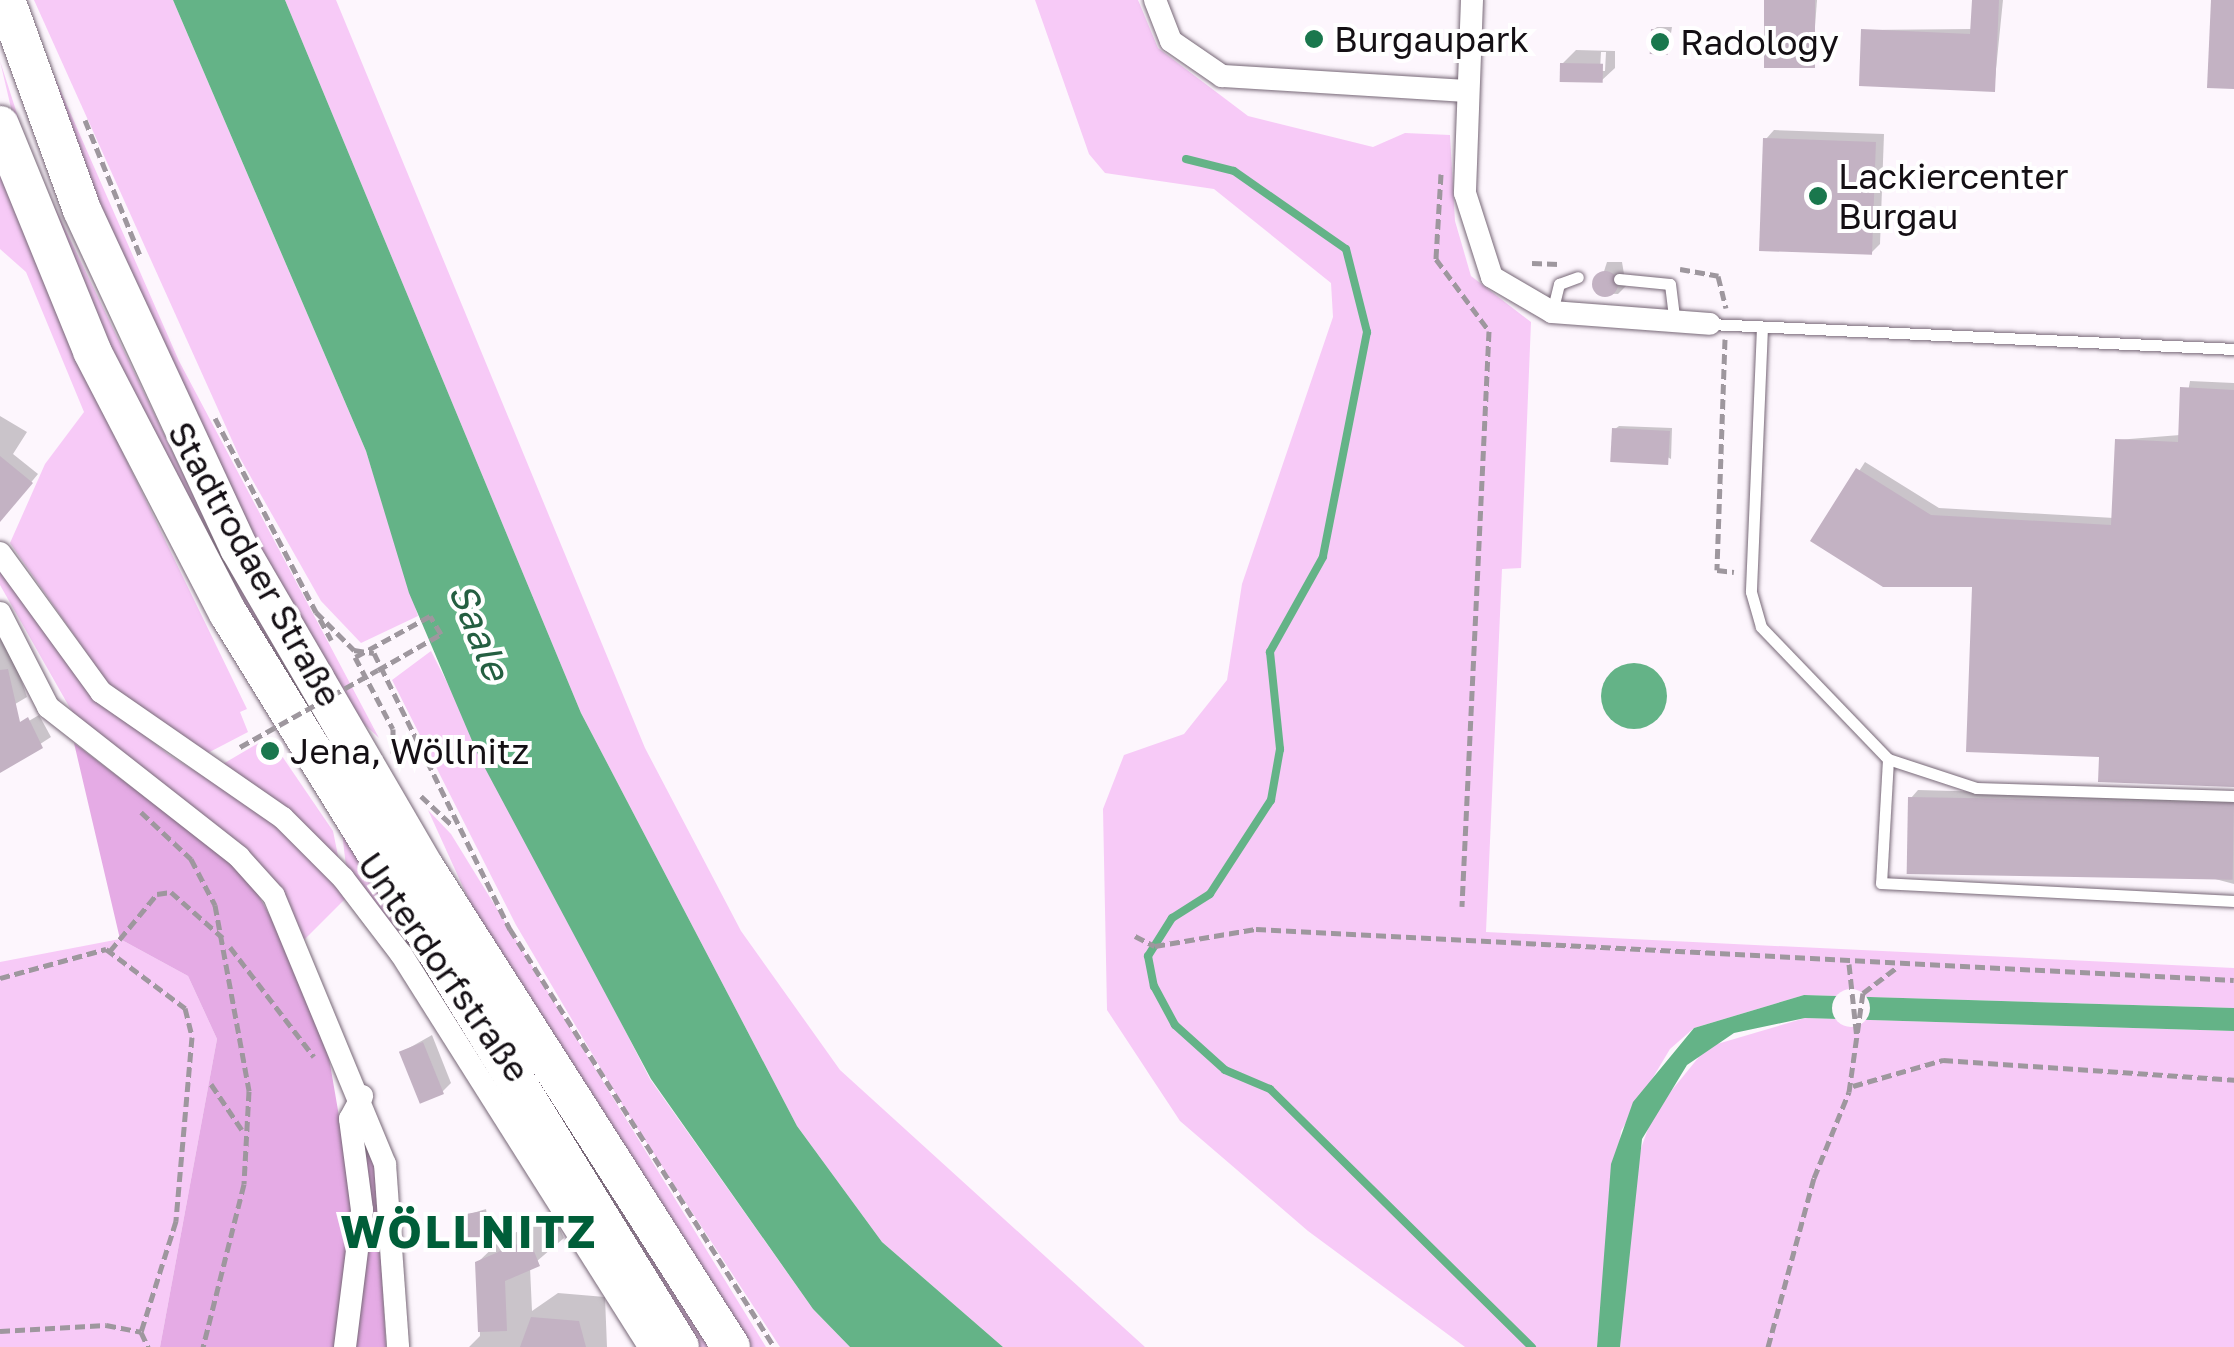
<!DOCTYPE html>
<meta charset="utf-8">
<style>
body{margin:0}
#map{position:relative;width:2234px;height:1347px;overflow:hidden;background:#fdf6fd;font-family:"Golos Text",sans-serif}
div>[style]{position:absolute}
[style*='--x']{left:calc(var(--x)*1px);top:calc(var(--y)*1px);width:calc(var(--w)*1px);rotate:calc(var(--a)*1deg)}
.green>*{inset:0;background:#f7caf7}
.forest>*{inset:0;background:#e5abe5}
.water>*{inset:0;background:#64b387}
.round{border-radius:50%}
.pier>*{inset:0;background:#fdf6fd}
.shadow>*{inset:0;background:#0003}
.stream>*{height:8px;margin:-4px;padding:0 4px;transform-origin:4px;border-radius:4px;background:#64b387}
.building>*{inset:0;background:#c3b2c3;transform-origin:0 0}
.path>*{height:5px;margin-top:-2.5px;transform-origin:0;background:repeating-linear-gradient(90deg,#9e979e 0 10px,transparent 0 15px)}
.roads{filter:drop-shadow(0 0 2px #776877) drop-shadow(0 0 2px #776877)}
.lane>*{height:11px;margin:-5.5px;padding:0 5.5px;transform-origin:5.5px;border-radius:5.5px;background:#fff}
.street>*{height:22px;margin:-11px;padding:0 11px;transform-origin:11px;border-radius:11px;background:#fff}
.primary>*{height:38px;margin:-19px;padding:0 19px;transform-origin:19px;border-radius:19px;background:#fff}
.path-bridge>*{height:5px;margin-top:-2.5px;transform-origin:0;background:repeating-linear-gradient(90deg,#9e979e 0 10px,transparent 0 15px)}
.dots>*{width:28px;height:28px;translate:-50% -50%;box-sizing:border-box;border:5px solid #fff;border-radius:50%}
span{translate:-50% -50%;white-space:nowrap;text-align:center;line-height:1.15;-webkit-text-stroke:8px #fff;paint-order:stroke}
.poi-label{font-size:35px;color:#140f14}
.left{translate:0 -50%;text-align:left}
.street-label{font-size:35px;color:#140f14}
.water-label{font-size:38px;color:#245f41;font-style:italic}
.district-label{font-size:45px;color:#005e39;font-weight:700;letter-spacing:2.5px}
</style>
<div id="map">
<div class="green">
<i style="clip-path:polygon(34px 0,173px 0,366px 451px,418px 616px,361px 643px,321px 601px,240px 458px)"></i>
<i style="clip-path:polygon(285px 0,336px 0,645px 748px,741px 931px,840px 1070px,1145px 1347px,1003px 1347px,882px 1242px,797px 1126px,581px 713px)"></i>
<i style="clip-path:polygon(1035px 0,1138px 0,1158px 48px,1248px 116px,1373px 147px,1405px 133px,1450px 135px,1455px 221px,1471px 276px,1531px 322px,1521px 568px,1502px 569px,1486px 932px,2234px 968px,2234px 1008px,1804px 995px,1694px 1028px,1670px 1049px,1621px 1131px,1597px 1347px,1465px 1347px,1308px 1231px,1180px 1121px,1107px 1010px,1103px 809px,1124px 755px,1184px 734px,1227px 680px,1242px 584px,1333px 317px,1331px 283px,1214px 189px,1105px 173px,1089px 154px)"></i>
<i style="clip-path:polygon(31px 23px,179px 361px,379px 738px,351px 712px,243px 522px,116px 258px)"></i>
<i style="clip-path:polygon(0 61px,32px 160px,199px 507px,712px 1347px,698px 1347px,241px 602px,131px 398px,19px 142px)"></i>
<i style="clip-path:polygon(0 168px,104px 414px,247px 709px,240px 712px,248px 732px,202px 756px,113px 691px,10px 543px,45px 464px,84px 412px,26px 272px,0 249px)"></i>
<i style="clip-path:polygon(0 566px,90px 691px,169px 755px,291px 830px,348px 896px,302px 942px,289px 909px,79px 724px,0 585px)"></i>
<i style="clip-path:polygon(431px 651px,650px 1079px,813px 1309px,850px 1347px,780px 1347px,626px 1111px,516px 925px,392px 680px)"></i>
<i style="clip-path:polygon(269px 737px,333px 831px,340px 866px,216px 768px)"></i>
<i style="clip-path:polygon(428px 810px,451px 834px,766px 1347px,750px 1347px,660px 1210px,478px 920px)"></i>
<i style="clip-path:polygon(342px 832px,664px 1347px,347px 875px)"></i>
<i style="clip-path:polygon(120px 939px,188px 976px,217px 1039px,160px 1347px,0 1347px,0 962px)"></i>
<i style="clip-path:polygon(1805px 1018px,2234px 1031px,2234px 1347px,1620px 1347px,1634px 1168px,1654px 1112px,1707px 1047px)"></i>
</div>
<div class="forest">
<i style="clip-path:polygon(74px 743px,221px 855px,254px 887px,285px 943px,329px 1058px,340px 1122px,356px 1123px,376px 1168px,386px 1347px,160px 1347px,217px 1039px,188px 976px,120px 939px)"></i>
</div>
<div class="water">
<i style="clip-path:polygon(173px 0,285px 0,581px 713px,797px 1126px,882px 1242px,1003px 1347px,850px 1347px,813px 1309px,651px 1079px,479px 757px,409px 593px,366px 451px)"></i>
<i class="round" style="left:1601px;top:663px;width:66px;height:66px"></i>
<i style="clip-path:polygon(1804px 995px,2234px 1008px,2234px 1031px,1805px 1018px,1734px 1033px,1687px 1065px,1642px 1139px,1620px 1347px,1597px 1347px,1611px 1164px,1633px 1102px,1694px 1028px)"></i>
</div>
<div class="pier">
<i class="round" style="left:1832px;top:989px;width:38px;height:38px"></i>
</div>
<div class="shadow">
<i style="clip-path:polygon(1767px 0,1817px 0,1812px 67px)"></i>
<i style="clip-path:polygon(1974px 0,2003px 0,1994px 89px,1864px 30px,1973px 29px)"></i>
<i style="clip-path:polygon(1657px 27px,1672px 27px,1668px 52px,1653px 30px)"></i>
<i style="clip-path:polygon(evenodd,1576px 50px,1615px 51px,1615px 68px,1601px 81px,1562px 64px,1576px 50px,1601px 52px,1606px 52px,1605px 71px,1600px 71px,1601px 52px)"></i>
<i style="clip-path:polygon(1774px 130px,1884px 134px,1880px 244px,1871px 253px,1766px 139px)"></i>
<i style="clip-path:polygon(1607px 262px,1622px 262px,1626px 286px,1618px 294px,1597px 293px)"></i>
<i style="clip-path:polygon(2190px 381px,2234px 383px,2234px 784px,2101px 755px,1974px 584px,1814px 541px,1865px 462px,1939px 508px,2114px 518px,2117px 440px,2180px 435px)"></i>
<i style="clip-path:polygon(0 416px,27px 432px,13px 454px,38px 474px,0 520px)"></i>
<i style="clip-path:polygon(1619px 426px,1672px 428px,1671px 459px,1615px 429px)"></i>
<i style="clip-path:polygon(0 616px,27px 697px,0 713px)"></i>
<i style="clip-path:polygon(39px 715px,51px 737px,0 770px,0 738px)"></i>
<i style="clip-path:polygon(1918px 790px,2234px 799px,2234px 884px,1911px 798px)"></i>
<i style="clip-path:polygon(432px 1035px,451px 1083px,442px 1092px,402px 1052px)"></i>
<i style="clip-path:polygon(486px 1209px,491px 1239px,488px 1243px,460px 1217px)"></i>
<i style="clip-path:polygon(554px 1216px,564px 1238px,530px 1267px,532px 1311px,558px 1293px,605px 1297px,607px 1347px,469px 1347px,480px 1336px,477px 1263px,503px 1238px)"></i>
</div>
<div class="stream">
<i style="--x:1186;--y:159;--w:49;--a:14"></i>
<i style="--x:1234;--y:171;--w:136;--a:34.9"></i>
<i style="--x:1346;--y:249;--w:86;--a:75.8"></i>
<i style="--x:1367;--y:332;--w:229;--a:101.1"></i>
<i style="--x:1323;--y:557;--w:109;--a:119.2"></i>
<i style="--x:1270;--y:652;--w:98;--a:84.1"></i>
<i style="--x:1280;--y:749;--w:52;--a:100"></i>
<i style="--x:1271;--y:800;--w:112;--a:123"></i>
<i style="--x:1210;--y:894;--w:45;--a:147.7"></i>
<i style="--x:1172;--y:918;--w:45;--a:122.3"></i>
<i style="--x:1148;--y:956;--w:31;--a:79"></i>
<i style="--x:1154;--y:986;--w:44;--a:61.7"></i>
<i style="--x:1175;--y:1025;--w:67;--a:42"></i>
<i style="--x:1225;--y:1070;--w:49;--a:22.9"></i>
<i style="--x:1270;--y:1089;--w:368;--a:44.6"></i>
</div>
<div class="building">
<i style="left:1764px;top:0;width:51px;height:68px"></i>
<i style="clip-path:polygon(1972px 0,1999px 0,1995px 92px,1859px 86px,1861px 29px,1970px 34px)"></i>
<i style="clip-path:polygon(2211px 0,2234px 0,2234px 89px,2207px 88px)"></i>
<i style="left:1651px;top:29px;width:18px;height:25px;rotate:3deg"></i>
<i style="left:1560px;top:63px;width:43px;height:19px;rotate:1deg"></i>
<i style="left:1763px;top:138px;width:113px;height:113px;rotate:2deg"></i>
<i class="round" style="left:1592px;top:271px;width:26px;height:26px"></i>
<i style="clip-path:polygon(2180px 387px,2234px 390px,2234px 787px,2098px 782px,2099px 757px,1966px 752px,1972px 587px,1883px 587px,1810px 541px,1856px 468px,1931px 515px,2111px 525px,2115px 439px,2178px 442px)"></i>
<i style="left:1612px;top:428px;width:58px;height:34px;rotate:3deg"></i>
<i style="clip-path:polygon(0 456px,33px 483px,0 522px)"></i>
<i style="clip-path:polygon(8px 669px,20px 722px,28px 717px,43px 748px,0 773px,0 670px)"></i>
<i style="left:1908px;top:797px;width:326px;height:77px;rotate:1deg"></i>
<i style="left:423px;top:1042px;width:56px;height:26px;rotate:68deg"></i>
<i style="left:483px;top:1211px;width:35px;height:26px;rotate:80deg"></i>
<i style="clip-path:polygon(529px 1239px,540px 1266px,505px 1281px,507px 1331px,478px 1332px,475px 1262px)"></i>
<i style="clip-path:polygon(531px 1317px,579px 1321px,586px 1347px,520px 1347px)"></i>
</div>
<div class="path">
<i style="--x:85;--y:120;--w:149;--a:67.9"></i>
<i style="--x:1441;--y:174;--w:85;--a:93.4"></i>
<i style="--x:1436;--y:259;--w:89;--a:53.6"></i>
<i style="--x:1489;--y:331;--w:576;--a:92.69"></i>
<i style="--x:1532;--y:263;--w:27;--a:2"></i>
<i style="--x:1680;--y:269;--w:39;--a:10"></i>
<i style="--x:1718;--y:276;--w:33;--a:76"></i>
<i style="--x:1725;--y:339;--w:231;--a:92"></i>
<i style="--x:1717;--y:570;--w:17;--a:7"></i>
<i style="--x:215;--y:418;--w:219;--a:62.5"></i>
<i style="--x:316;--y:612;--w:54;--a:45"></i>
<i style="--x:354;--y:650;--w:20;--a:9"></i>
<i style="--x:374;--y:653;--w:308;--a:63.8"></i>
<i style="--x:510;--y:929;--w:494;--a:57.7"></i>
<i style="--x:320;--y:619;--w:24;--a:62"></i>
<i style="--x:393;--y:729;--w:24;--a:90"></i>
<i style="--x:421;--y:796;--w:44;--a:43.2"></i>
<i style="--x:141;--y:812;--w:69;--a:43.2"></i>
<i style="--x:191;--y:859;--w:52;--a:62.4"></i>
<i style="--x:215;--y:905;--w:189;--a:79.6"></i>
<i style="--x:249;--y:1091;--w:93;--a:93.1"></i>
<i style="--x:244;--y:1184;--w:168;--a:104.1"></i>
<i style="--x:1135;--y:936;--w:22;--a:27"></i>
<i style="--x:1155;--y:946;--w:102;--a:-9.6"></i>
<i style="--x:1256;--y:929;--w:979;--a:2.99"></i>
<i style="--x:230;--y:947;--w:138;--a:52.6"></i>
<i style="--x:110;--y:951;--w:74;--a:-50.5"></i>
<i style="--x:157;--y:894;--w:14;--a:-8"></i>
<i style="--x:171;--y:892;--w:69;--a:41.5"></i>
<i style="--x:1849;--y:964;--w:75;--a:83.9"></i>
<i style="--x:0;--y:978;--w:110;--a:-15.3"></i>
<i style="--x:106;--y:949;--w:99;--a:36.8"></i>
<i style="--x:185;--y:1008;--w:30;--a:76"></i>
<i style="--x:192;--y:1037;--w:185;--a:95"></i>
<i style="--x:176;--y:1221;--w:116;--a:107.5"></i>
<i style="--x:211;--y:1084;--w:55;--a:56"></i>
<i style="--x:1853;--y:1086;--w:94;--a:-16.1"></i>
<i style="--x:1943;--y:1060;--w:292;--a:3.9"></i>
<i style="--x:0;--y:1331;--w:106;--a:-3.2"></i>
<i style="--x:106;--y:1325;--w:36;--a:11"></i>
<i style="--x:141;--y:1332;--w:17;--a:65"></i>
<i style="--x:1768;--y:1347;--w:175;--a:-74.8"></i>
<i style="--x:1814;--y:1178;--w:93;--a:-67.9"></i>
<i style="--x:1849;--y:1092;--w:100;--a:-82"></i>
<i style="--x:1863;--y:993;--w:41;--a:-37.1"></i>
</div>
<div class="roads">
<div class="lane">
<i style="--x:1619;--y:279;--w:51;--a:5.6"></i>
<i style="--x:1670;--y:284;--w:38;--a:83"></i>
<i style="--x:1552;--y:312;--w:29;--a:-76"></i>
<i style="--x:1559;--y:284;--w:20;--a:-20"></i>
<i style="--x:1710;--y:324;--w:525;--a:2.73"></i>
<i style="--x:1762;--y:327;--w:265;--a:92.4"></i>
<i style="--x:1751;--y:592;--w:36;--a:74"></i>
<i style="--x:1761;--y:627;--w:183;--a:46.1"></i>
<i style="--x:1888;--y:759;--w:93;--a:18.2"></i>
<i style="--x:1976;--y:788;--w:258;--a:1.8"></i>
<i style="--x:1888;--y:759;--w:124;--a:93.2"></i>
<i style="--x:1881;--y:883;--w:353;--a:2.9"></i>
</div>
<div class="street">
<i style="--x:1155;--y:0;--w:44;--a:68.7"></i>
<i style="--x:1171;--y:41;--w:62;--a:34.5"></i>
<i style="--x:1222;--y:76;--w:242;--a:3.5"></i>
<i style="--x:1472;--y:0;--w:193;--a:92.1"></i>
<i style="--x:1465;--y:193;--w:88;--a:72.2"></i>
<i style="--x:1492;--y:277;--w:69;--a:30.3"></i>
<i style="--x:1552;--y:312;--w:158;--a:4.3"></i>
<i style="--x:0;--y:553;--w:172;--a:54"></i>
<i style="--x:101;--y:692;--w:221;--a:34.7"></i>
<i style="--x:283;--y:818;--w:85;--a:45"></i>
<i style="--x:343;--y:878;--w:96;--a:52.7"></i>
<i style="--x:401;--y:954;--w:465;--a:57.7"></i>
<i style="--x:0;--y:613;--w:106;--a:62.9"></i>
<i style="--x:48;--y:707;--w:243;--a:38.1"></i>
<i style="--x:239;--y:857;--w:52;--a:48.1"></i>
<i style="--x:274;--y:896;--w:290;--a:67.5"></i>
<i style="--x:385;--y:1164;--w:183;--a:85.9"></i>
<i style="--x:345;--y:1347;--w:138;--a:-82.9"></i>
<i style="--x:362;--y:1210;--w:92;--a:-97.5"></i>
<i style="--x:350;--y:1119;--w:26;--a:-62"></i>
</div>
<div class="primary">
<i style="--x:6;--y:0;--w:223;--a:70.1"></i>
<i style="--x:82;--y:210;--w:373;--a:65.1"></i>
<i style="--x:239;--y:548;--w:371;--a:59.8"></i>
<i style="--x:426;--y:869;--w:567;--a:57.46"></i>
<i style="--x:0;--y:125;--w:244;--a:67.8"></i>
<i style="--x:92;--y:351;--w:295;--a:62.6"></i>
<i style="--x:228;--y:613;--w:862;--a:58.38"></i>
</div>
</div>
<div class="path-bridge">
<i style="--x:240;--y:747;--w:158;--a:-29.2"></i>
<i style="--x:378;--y:670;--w:73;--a:-29.7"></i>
<i style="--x:441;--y:634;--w:21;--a:-121"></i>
<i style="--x:430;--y:616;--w:85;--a:151.3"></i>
<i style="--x:355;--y:657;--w:81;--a:62.2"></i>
</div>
<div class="dots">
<i style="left:1314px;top:39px;background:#1a774d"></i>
<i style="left:1660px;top:42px;background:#1a774d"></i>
<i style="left:1818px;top:196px;background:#1a774d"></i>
<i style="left:270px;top:751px;background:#1a774d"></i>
</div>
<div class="poi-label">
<span class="left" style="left:1334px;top:39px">Burgaupark</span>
<span class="left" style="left:1680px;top:42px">Radology</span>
<span class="left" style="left:1838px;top:196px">Lackiercenter<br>Burgau</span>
<span class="left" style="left:290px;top:751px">Jena, Wöllnitz</span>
</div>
<div class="street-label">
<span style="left:255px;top:564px;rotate:61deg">Stadtrodaer Straße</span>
<span style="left:444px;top:967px;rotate:55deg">Unterdorfstraße</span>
</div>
<div class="water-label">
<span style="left:480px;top:631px;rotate:68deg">Saale</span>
</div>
<div class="district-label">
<span style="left:469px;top:1232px">WÖLLNITZ</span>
</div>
</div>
